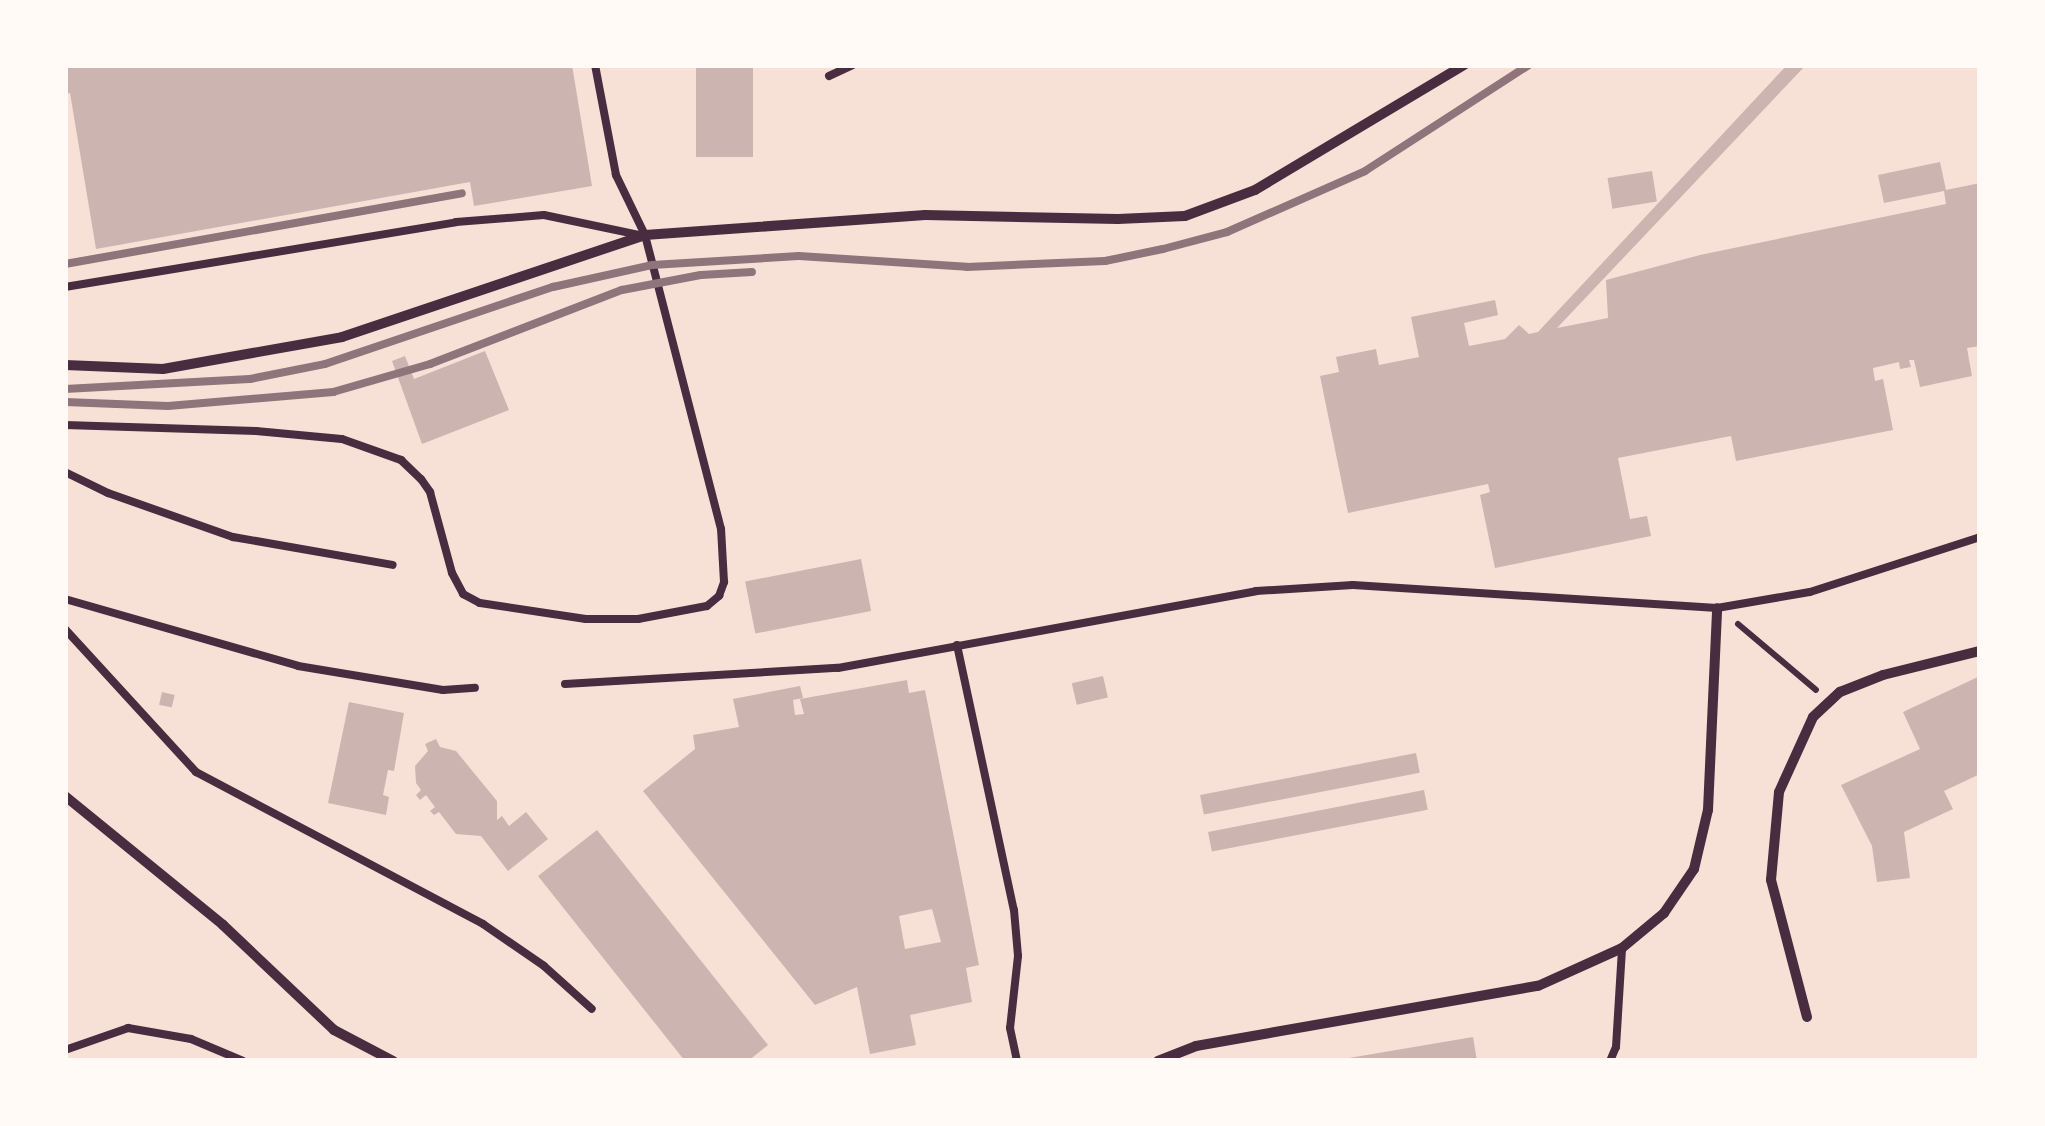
<!DOCTYPE html>
<style>
body{margin:0}
#map{position:relative;width:2045px;height:1126px;overflow:hidden;background:#f7e1d7;font-family:"Asap Condensed",sans-serif}
div>[style]{position:absolute}
[style*='--x']{left:calc(var(--x)*1px);top:calc(var(--y)*1px);width:calc(var(--w)*1px);rotate:calc(var(--a)*1deg)}
.building>*{inset:0;background:#ccb4b1;transform-origin:0 0}
.path>*{height:6px;margin:-3px;padding:0 3px;transform-origin:3px;border-radius:3px;background:#4a2c40}
.service>*{height:8px;margin:-4px;padding:0 4px;transform-origin:4px;border-radius:4px;background:#4a2c40}
.minor>*{height:10px;margin:-5px;padding:0 5px;transform-origin:5px;border-radius:5px;background:#4a2c40}
.rail>*{height:8px;margin:-4px;padding:0 4px;transform-origin:4px;border-radius:4px;background:#8f747c}
span{translate:-50% -50%;white-space:nowrap;text-align:center;line-height:1.15;-webkit-text-stroke:8px #fffaf5;paint-order:stroke}
.frame{position:absolute;inset:0;border:68px solid #fffaf5;pointer-events:none}
</style>
<div id="map">
<div class="building">
<i style="clip-path:polygon(65px 65px,572px 65px,592px 186px,474px 206px,470px 182px,96px 249px,70px 93px,65px 94px)"></i>
<i style="left:696px;top:65px;width:57px;height:92px"></i>
<i style="clip-path:polygon(1787px 65px,1806px 65px,1557px 328px,1608px 318px,1606px 280px,1700px 255px,1946px 204px,1944px 191px,1884px 203px,1878px 175px,1940px 162px,1946px 190px,1980px 183px,1980px 346px,1967px 348px,1972px 376px,1920px 387px,1914px 360px,1909px 360px,1911px 367px,1900px 369px,1899px 362px,1873px 368px,1875px 381px,1883px 379px,1893px 430px,1736px 461px,1731px 436px,1618px 458px,1630px 519px,1647px 516px,1651px 536px,1495px 568px,1480px 495px,1490px 492px,1488px 484px,1348px 513px,1320px 376px,1339px 372px,1336px 357px,1376px 349px,1379px 365px,1419px 357px,1411px 317px,1495px 300px,1498px 315px,1464px 323px,1469px 346px,1505px 339px,1519px 325px,1529px 334px,1538px 332px)"></i>
<i style="left:1652px;top:171px;width:31px;height:45px;rotate:81deg"></i>
<i style="clip-path:polygon(485px 351px,509px 410px,422px 444px,392px 361px,405px 356px,414px 379px)"></i>
<i style="left:861px;top:559px;width:53px;height:118px;rotate:79deg"></i>
<i style="left:1103px;top:676px;width:22px;height:32px;rotate:77deg"></i>
<i style="clip-path:polygon(1980px 676px,1980px 774px,1944px 791px,1953px 809px,1904px 832px,1910px 878px,1877px 882px,1872px 846px,1841px 785px,1920px 749px,1903px 712px)"></i>
<i style="clip-path:polygon(evenodd,907px 680px,909px 693px,925px 690px,979px 965px,966px 968px,972px 1002px,910px 1015px,916px 1045px,870px 1054px,857px 987px,815px 1005px,643px 791px,695px 749px,693px 735px,739px 727px,733px 699px,800px 686px,803px 698px,793px 700px,795px 715px,804px 714px,800px 699px,907px 680px,932px 909px,941px 942px,905px 949px,899px 916px,932px 909px)"></i>
<i style="left:162px;top:692px;width:13px;height:13px;rotate:13deg"></i>
<i style="clip-path:polygon(349px 702px,404px 713px,394px 771px,388px 770px,383px 795px,389px 797px,386px 815px,328px 803px)"></i>
<i style="clip-path:polygon(436px 739px,440px 747px,456px 751px,497px 801px,497px 820px,502px 816px,509px 826px,526px 812px,548px 839px,508px 871px,481px 836px,456px 834px,439px 812px,434px 815px,430px 811px,435px 807px,426px 795px,420px 800px,416px 795px,421px 790px,416px 783px,415px 766px,428px 751px,425px 744px)"></i>
<i style="left:1416px;top:753px;width:20px;height:220px;rotate:79deg"></i>
<i style="left:1424px;top:790px;width:20px;height:220px;rotate:79deg"></i>
<i style="clip-path:polygon(597px 830px,768px 1045px,748px 1061px,685px 1061px,538px 876px)"></i>
<i style="clip-path:polygon(1473px 1037px,1477px 1061px,1343px 1061px,1343px 1059px)"></i>
</div>
<div class="path">
<i style="--x:1738;--y:624;--w:102;--a:40.2"></i>
</div>
<div class="service">
<i style="--x:829;--y:76;--w:26;--a:-25"></i>
<i style="--x:65;--y:287;--w:396;--a:-9.4"></i>
<i style="--x:456;--y:222;--w:88;--a:-4.5"></i>
<i style="--x:544;--y:215;--w:98;--a:11.8"></i>
<i style="--x:65;--y:425;--w:191;--a:1.8"></i>
<i style="--x:256;--y:431;--w:86;--a:5.3"></i>
<i style="--x:342;--y:439;--w:63;--a:19.6"></i>
<i style="--x:401;--y:460;--w:28;--a:44"></i>
<i style="--x:421;--y:479;--w:16;--a:55"></i>
<i style="--x:430;--y:492;--w:84;--a:74.8"></i>
<i style="--x:452;--y:573;--w:24;--a:62"></i>
<i style="--x:463;--y:594;--w:19;--a:28"></i>
<i style="--x:480;--y:603;--w:107;--a:8.6"></i>
<i style="--x:586;--y:619;--w:52;--a:0"></i>
<i style="--x:638;--y:619;--w:70;--a:-10.7"></i>
<i style="--x:707;--y:606;--w:16;--a:-40"></i>
<i style="--x:719;--y:596;--w:15;--a:-70"></i>
<i style="--x:724;--y:582;--w:53;--a:-93.2"></i>
<i style="--x:721;--y:529;--w:304;--a:-104.5"></i>
<i style="--x:645;--y:235;--w:67;--a:-115.8"></i>
<i style="--x:616;--y:175;--w:112;--a:-100.8"></i>
<i style="--x:65;--y:472;--w:48;--a:26"></i>
<i style="--x:108;--y:493;--w:133;--a:19.4"></i>
<i style="--x:233;--y:537;--w:162;--a:9.9"></i>
<i style="--x:65;--y:599;--w:242;--a:16"></i>
<i style="--x:298;--y:666;--w:147;--a:9.4"></i>
<i style="--x:443;--y:690;--w:32;--a:-4"></i>
<i style="--x:65;--y:629;--w:194;--a:47.5"></i>
<i style="--x:196;--y:772;--w:325;--a:27.9"></i>
<i style="--x:483;--y:924;--w:74;--a:34.5"></i>
<i style="--x:544;--y:966;--w:64;--a:41.9"></i>
<i style="--x:957;--y:645;--w:271;--a:77.9"></i>
<i style="--x:1014;--y:910;--w:46;--a:85"></i>
<i style="--x:1018;--y:956;--w:72;--a:96.3"></i>
<i style="--x:1010;--y:1028;--w:34;--a:78"></i>
<i style="--x:565;--y:684;--w:273;--a:-3.4"></i>
<i style="--x:838;--y:668;--w:425;--a:-10.4"></i>
<i style="--x:1256;--y:591;--w:97;--a:-3.5"></i>
<i style="--x:1353;--y:585;--w:365;--a:3.6"></i>
<i style="--x:1717;--y:608;--w:94;--a:-9.8"></i>
<i style="--x:1810;--y:592;--w:179;--a:-17.9"></i>
<i style="--x:65;--y:1050;--w:67;--a:-19.2"></i>
<i style="--x:128;--y:1028;--w:64;--a:9.9"></i>
<i style="--x:191;--y:1039;--w:56;--a:22.9"></i>
<i style="--x:1610;--y:1061;--w:15;--a:-67"></i>
<i style="--x:1616;--y:1047;--w:99;--a:-86.5"></i>
</div>
<div class="minor">
<i style="--x:65;--y:365;--w:98;--a:2.3"></i>
<i style="--x:163;--y:369;--w:182;--a:-10.1"></i>
<i style="--x:342;--y:337;--w:320;--a:-18.6"></i>
<i style="--x:645;--y:235;--w:281;--a:-4.1"></i>
<i style="--x:925;--y:215;--w:193;--a:1.2"></i>
<i style="--x:1118;--y:219;--w:67;--a:-2.6"></i>
<i style="--x:1185;--y:216;--w:75;--a:-20.4"></i>
<i style="--x:1255;--y:190;--w:244;--a:-30.9"></i>
<i style="--x:65;--y:796;--w:204;--a:39.2"></i>
<i style="--x:223;--y:925;--w:153;--a:43.4"></i>
<i style="--x:334;--y:1030;--w:67;--a:27.7"></i>
<i style="--x:1807;--y:1017;--w:142;--a:-104.7"></i>
<i style="--x:1771;--y:880;--w:88;--a:-84.8"></i>
<i style="--x:1779;--y:792;--w:82;--a:-65.6"></i>
<i style="--x:1813;--y:717;--w:37;--a:-43"></i>
<i style="--x:1840;--y:692;--w:46;--a:-21.6"></i>
<i style="--x:1883;--y:675;--w:100;--a:-13.9"></i>
<i style="--x:1158;--y:1061;--w:41;--a:-21.5"></i>
<i style="--x:1196;--y:1046;--w:347;--a:-10"></i>
<i style="--x:1538;--y:986;--w:92;--a:-24.3"></i>
<i style="--x:1622;--y:948;--w:55;--a:-39.8"></i>
<i style="--x:1664;--y:913;--w:53;--a:-55.7"></i>
<i style="--x:1694;--y:869;--w:61;--a:-76.7"></i>
<i style="--x:1708;--y:810;--w:202;--a:-87.4"></i>
</div>
<div class="rail">
<i style="--x:65;--y:264;--w:403;--a:-10.1"></i>
<i style="--x:65;--y:389;--w:185;--a:-3.1"></i>
<i style="--x:250;--y:379;--w:76;--a:-11.3"></i>
<i style="--x:325;--y:364;--w:241;--a:-18.7"></i>
<i style="--x:553;--y:287;--w:101;--a:-12.5"></i>
<i style="--x:652;--y:265;--w:147;--a:-3.5"></i>
<i style="--x:799;--y:256;--w:168;--a:3.7"></i>
<i style="--x:967;--y:267;--w:138;--a:-2.5"></i>
<i style="--x:1105;--y:261;--w:59;--a:-11.7"></i>
<i style="--x:1163;--y:249;--w:66;--a:-14.9"></i>
<i style="--x:1227;--y:232;--w:151;--a:-23.8"></i>
<i style="--x:1365;--y:171;--w:195;--a:-32.9"></i>
<i style="--x:65;--y:402;--w:103;--a:2.2"></i>
<i style="--x:168;--y:406;--w:166;--a:-4.8"></i>
<i style="--x:333;--y:392;--w:101;--a:-16.1"></i>
<i style="--x:430;--y:364;--w:206;--a:-21.1"></i>
<i style="--x:622;--y:290;--w:80;--a:-10.8"></i>
<i style="--x:701;--y:275;--w:51;--a:-3.4"></i>
</div>
<div class="frame"></div>
</div>
